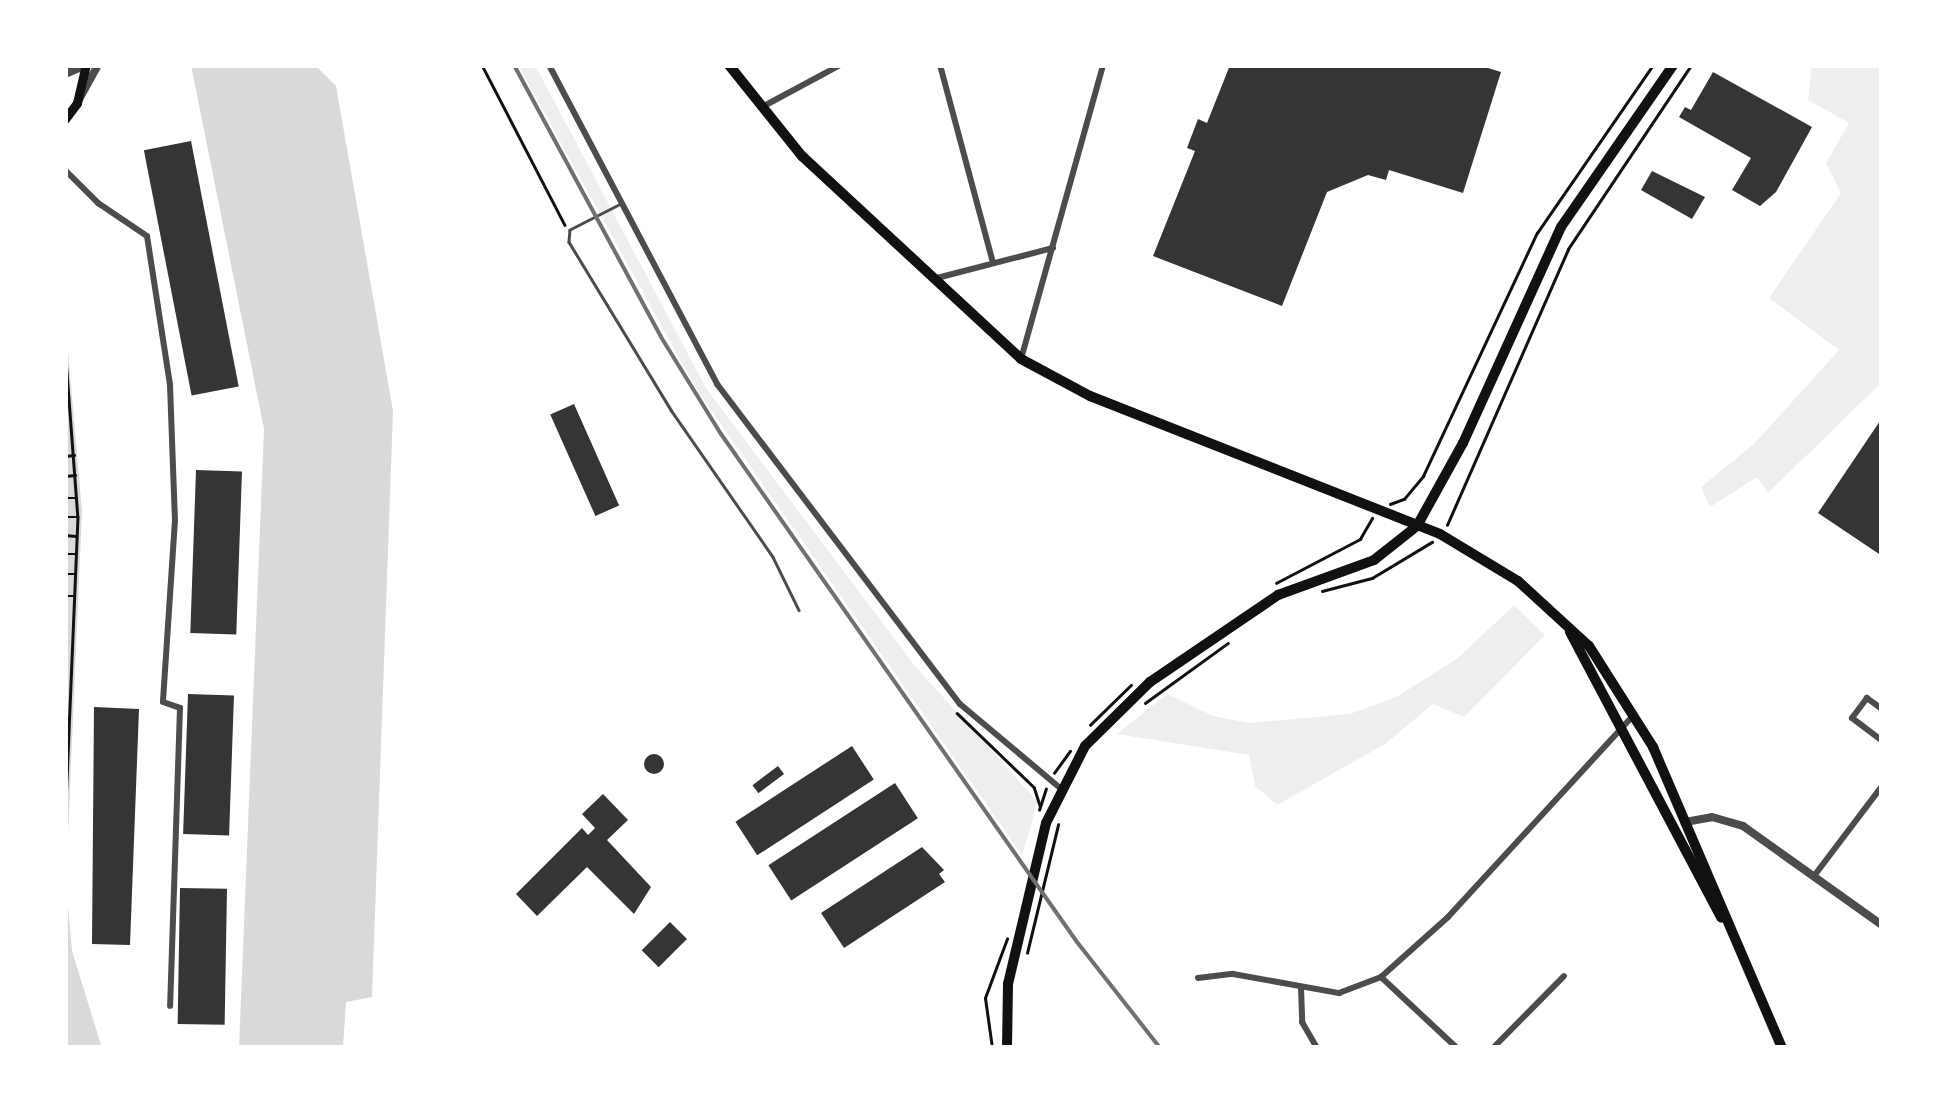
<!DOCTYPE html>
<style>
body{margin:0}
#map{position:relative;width:1947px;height:1113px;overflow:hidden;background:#fff;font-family:Arial,sans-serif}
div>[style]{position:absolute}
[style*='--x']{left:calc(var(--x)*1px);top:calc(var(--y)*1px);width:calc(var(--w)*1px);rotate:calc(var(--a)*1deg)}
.green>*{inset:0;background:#eee}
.water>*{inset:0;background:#d9d9d9}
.building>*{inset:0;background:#353535;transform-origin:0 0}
.round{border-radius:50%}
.path>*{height:2.5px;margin:-1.25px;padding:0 1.25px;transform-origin:1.25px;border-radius:1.25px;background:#111}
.service>*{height:2.5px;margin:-1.25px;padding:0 1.25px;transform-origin:1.25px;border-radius:1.25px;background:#4c4c4c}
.minor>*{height:6px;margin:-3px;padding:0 3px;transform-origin:3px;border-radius:3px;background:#4c4c4c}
.tertiary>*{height:8px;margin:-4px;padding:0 4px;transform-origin:4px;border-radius:4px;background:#4c4c4c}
.secondary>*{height:9px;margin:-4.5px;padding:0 4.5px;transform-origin:4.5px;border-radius:4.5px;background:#111}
.primary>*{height:10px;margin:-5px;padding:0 5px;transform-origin:5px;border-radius:5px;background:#111}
.rail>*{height:4px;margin:-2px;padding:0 2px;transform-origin:2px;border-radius:2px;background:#707070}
span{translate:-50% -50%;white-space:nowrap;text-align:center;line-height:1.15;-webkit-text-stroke:8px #fff;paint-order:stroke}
.frame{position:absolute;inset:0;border:68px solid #fff;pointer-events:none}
</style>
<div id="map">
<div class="green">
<i style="clip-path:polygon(518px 65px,535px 65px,706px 388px,915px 666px,1038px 802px,1022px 855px,697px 390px)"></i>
<i style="clip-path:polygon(1812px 65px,1882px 65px,1882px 382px,1768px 493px,1757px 477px,1710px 507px,1701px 487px,1754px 444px,1839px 350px,1769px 298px,1841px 193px,1826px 163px,1849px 123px,1808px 100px)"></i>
<i style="clip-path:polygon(1514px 605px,1545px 635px,1464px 717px,1433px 704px,1385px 744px,1277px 805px,1255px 786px,1249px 755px,1117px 734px,1167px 694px,1213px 716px,1250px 723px,1350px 714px,1398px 696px,1458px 658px)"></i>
</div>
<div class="water">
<i style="clip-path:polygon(191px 65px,315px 65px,336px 86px,393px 411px,372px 997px,346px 1002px,343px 1048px,239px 1048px,264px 429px)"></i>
<i style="clip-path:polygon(65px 316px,82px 511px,66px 882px,72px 951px,102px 1048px,65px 1048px)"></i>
</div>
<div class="building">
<i style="clip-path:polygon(1230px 65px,1478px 65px,1501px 72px,1463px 193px,1389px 170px,1386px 180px,1368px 175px,1327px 192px,1282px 306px,1153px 256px,1195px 151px,1187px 148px,1198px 119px,1207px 123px)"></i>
<i style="clip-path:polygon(1713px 72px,1812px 127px,1776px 192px,1760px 206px,1732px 190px,1751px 158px,1679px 117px,1685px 107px,1691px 110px)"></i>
<i style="left:191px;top:141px;width:250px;height:48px;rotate:79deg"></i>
<i style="clip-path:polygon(1652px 171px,1705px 197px,1692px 219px,1641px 190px)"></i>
<i style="left:574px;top:404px;width:111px;height:26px;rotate:66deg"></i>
<i style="clip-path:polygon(1882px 418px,1882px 556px,1818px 513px)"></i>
<i style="left:196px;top:470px;width:46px;height:163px;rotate:2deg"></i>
<i style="left:188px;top:694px;width:46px;height:140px;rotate:2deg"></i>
<i style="clip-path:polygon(94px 707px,139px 709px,130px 945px,92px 944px)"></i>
<i style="left:852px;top:746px;width:40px;height:139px;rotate:57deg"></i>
<i class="round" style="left:644px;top:754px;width:20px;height:20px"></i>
<i style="left:778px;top:766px;width:10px;height:32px;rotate:53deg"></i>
<i style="left:895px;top:783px;width:42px;height:151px;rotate:57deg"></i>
<i style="clip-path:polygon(603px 794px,628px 820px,607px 840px,651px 887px,634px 914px,587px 867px,537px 916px,516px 894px,582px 828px,588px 835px,595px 828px,582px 814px)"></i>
<i style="clip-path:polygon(922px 847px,944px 870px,939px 874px,945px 882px,844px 948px,821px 913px)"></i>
<i style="left:180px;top:888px;width:47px;height:136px;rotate:1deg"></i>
<i style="left:670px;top:922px;width:24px;height:40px;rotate:45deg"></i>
</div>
<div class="path">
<i style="--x:482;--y:65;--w:180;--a:62.6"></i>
<i style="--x:65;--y:346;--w:171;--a:85.7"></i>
<i style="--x:78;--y:517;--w:310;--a:92.4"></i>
<i style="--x:65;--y:456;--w:9;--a:-6"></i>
<i style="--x:65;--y:476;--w:10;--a:-6"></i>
<i style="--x:65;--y:498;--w:11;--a:0"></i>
<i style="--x:1390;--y:504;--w:15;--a:-20"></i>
<i style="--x:1404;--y:499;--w:30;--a:-50"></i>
<i style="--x:1423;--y:476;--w:268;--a:-64.9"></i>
<i style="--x:1537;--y:233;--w:204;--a:-55.4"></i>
<i style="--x:65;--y:517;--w:12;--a:0"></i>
<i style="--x:1447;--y:525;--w:301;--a:-66.3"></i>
<i style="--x:1568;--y:249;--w:221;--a:-56.2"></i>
<i style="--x:65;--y:535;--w:11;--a:5"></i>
<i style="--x:65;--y:554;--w:11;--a:0"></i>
<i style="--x:65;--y:574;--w:10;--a:0"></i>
<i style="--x:1276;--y:583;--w:95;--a:-27.6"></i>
<i style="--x:1360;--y:539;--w:24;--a:-60"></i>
<i style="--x:1322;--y:591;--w:52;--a:-14.6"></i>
<i style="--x:1372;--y:578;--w:70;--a:-31"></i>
<i style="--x:65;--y:596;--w:10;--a:0"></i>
<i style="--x:1145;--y:703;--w:102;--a:-35.9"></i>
<i style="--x:957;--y:713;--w:107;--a:43.9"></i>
<i style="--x:1034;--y:787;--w:20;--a:72"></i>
<i style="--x:1090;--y:725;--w:57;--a:-44.3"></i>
<i style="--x:1054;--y:773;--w:27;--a:-54"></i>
<i style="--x:1039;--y:810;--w:22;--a:-72"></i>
<i style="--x:1027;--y:953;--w:132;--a:-76.4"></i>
<i style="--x:992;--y:1048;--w:50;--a:-98"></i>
<i style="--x:985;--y:998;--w:63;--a:-69.6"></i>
</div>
<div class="service">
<i style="--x:619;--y:205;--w:55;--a:153"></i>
<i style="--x:570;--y:230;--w:12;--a:95"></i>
<i style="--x:569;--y:242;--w:197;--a:58.7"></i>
<i style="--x:671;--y:410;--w:179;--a:55.2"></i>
<i style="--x:773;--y:557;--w:59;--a:63.9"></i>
</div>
<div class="minor">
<i style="--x:549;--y:65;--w:361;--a:62.2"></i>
<i style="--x:717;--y:384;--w:402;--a:52.8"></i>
<i style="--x:960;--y:704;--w:131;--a:40"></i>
<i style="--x:940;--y:65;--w:201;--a:75"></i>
<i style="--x:762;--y:107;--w:89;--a:-28.3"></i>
<i style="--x:65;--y:170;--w:47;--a:45"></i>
<i style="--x:98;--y:203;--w:59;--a:34"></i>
<i style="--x:147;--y:236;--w:151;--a:81.2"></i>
<i style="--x:170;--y:385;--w:135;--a:87.9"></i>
<i style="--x:175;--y:520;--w:182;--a:93.8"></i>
<i style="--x:163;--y:702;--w:18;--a:19"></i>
<i style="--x:180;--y:708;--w:298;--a:91.9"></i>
<i style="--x:933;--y:279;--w:124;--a:-14.5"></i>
<i style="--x:1021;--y:359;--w:305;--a:-74.4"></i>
<i style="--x:1882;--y:709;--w:19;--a:-144"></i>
<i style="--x:1867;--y:698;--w:25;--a:127"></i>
<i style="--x:1852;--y:718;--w:38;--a:37"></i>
<i style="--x:1814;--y:876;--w:113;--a:-52.9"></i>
<i style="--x:1381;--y:977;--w:104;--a:43.1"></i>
<i style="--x:1198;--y:978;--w:35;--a:-7"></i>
<i style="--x:1233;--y:974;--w:108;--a:10.2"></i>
<i style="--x:1339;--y:993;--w:45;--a:-20.9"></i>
<i style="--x:1381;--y:977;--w:90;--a:-41.8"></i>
<i style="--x:1448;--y:917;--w:275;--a:-47.4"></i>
<i style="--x:1301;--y:987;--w:35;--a:88"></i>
<i style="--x:1302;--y:1022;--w:30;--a:60"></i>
<i style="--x:1493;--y:1048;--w:101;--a:-45.4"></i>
</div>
<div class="tertiary">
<i style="--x:65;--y:74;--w:23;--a:-23"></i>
<i style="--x:77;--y:103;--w:43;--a:-61.1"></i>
<i style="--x:1685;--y:822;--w:27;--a:-10"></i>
<i style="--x:1712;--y:817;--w:32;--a:16"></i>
<i style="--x:1743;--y:826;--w:171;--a:35.5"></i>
</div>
<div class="secondary">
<i style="--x:65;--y:119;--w:20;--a:-53"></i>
<i style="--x:77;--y:103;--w:39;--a:-77"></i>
</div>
<div class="primary">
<i style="--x:729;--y:65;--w:117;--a:51.3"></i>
<i style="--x:802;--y:156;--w:299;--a:42.8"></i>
<i style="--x:1021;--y:359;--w:78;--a:28.2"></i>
<i style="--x:1090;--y:396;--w:376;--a:21.5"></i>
<i style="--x:1440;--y:534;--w:91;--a:31.1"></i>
<i style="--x:1518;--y:581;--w:96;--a:42.5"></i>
<i style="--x:1589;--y:646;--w:120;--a:57.6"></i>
<i style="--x:1653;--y:747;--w:327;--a:66.8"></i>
<i style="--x:1570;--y:632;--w:323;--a:62.1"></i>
<i style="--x:1007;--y:1048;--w:64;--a:-89.1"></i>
<i style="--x:1008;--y:984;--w:165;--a:-76.7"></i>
<i style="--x:1046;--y:823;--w:86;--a:-63.1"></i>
<i style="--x:1085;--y:746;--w:91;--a:-44.6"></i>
<i style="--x:1150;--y:682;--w:155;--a:-34.2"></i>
<i style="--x:1278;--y:595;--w:102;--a:-20"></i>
<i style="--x:1374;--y:560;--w:55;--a:-38.3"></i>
<i style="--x:1417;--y:526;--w:95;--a:-61"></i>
<i style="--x:1463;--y:443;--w:237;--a:-65.6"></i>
<i style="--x:1561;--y:227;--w:197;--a:-55.3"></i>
</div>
<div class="rail">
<i style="--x:514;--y:65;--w:309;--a:61.6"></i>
<i style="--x:661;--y:337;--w:114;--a:58.3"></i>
<i style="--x:721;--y:434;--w:620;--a:54.98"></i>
<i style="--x:1077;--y:942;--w:135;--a:51.9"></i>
</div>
<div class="frame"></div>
</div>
